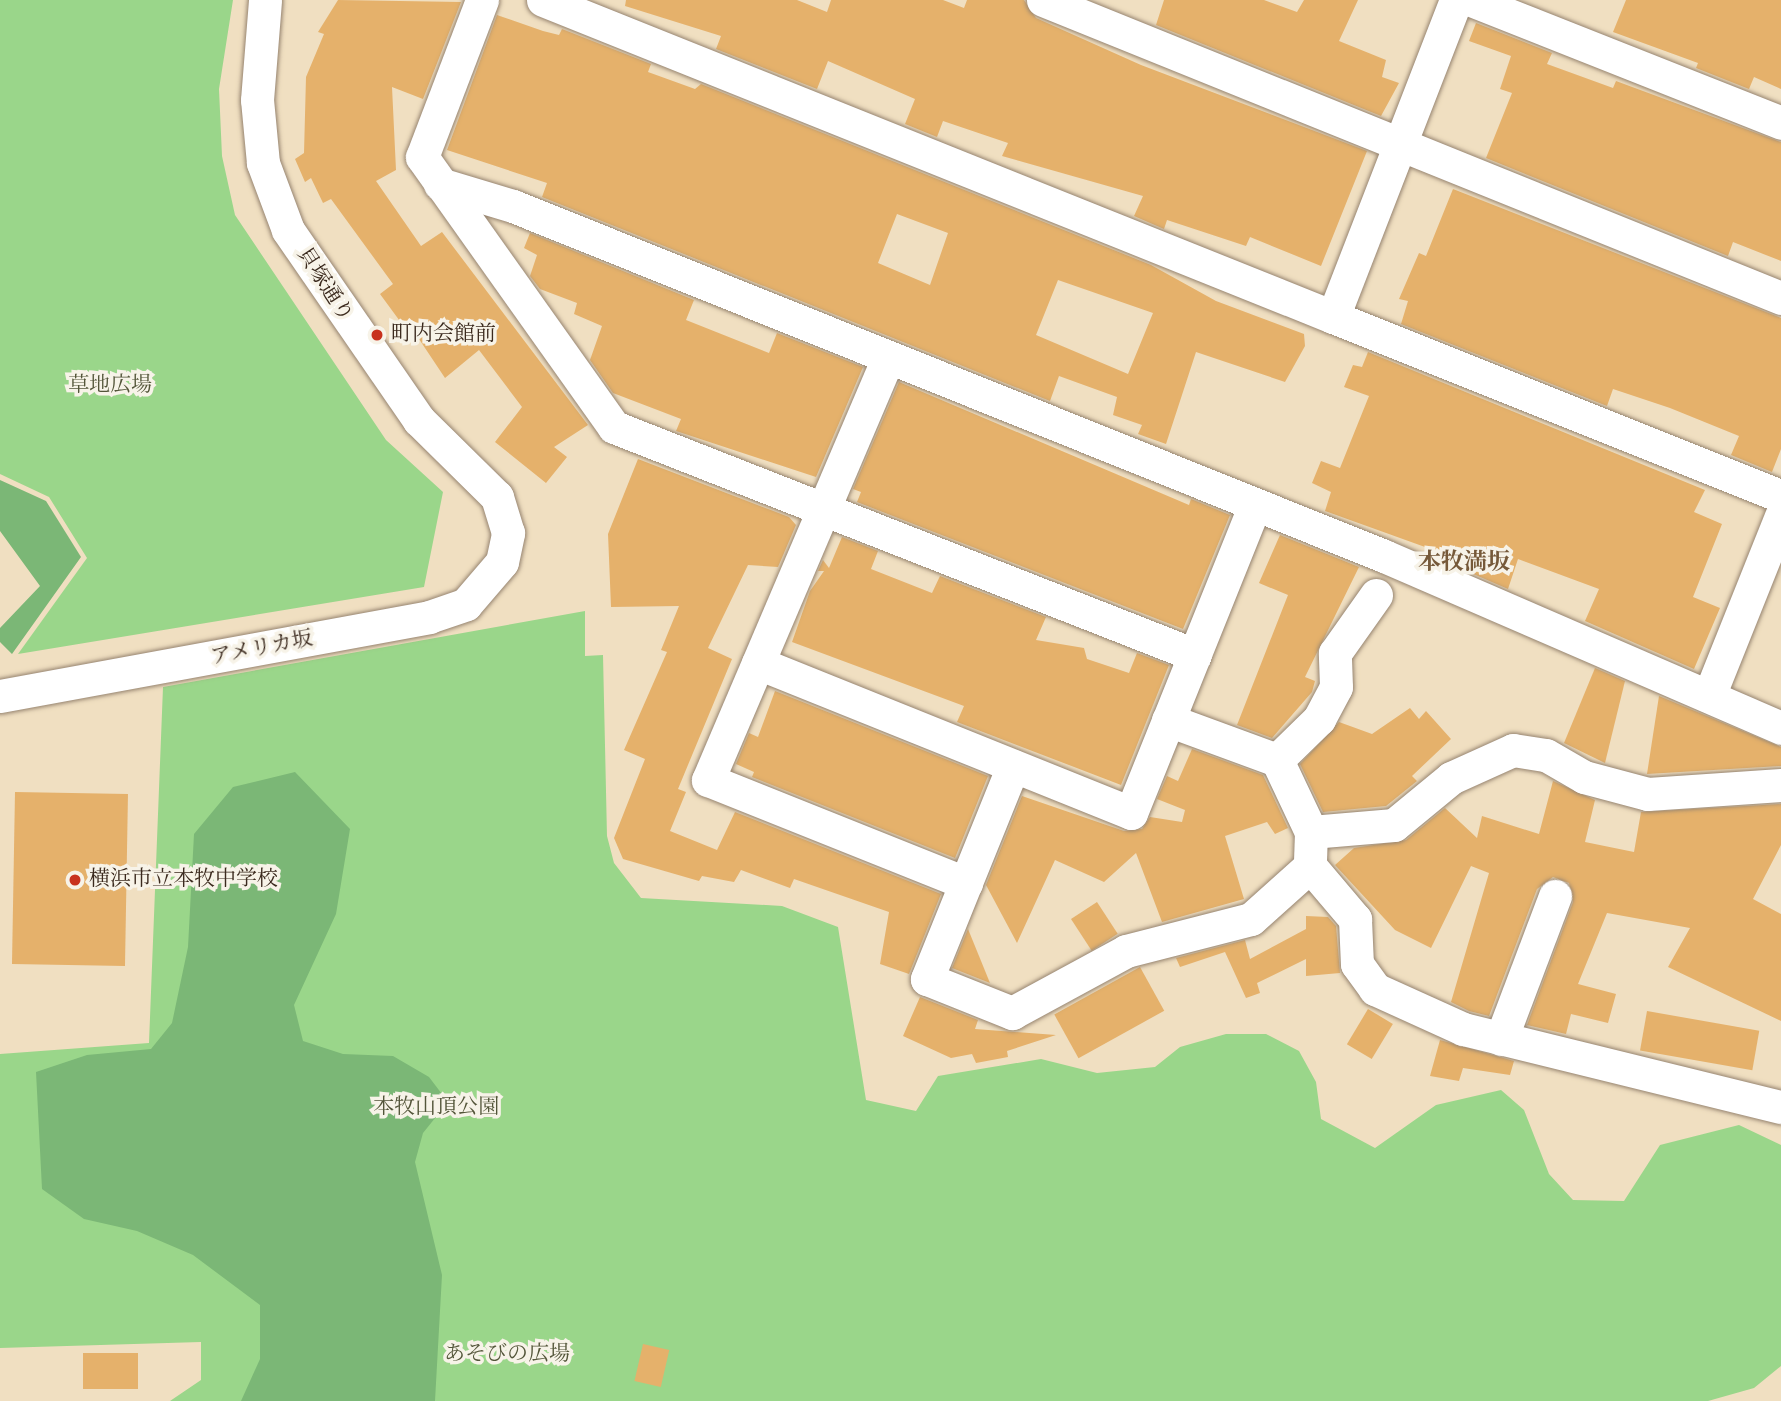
<!DOCTYPE html>
<meta charset="utf-8">
<style>
body{margin:0}
#map{position:relative;width:1781px;height:1401px;overflow:hidden;background:#f0dfc1;font-family:"IM FELL English","Noto Serif JP",serif}
div>[style]{position:absolute}
[style*='--x']{left:calc(var(--x)*1px);top:calc(var(--y)*1px);width:calc(var(--w)*1px);rotate:calc(var(--a)*1deg)}
.green>*{inset:0;background:#9ad68a}
.forest>*{inset:0;background:#7bb776}
.building>*{inset:0;background:#e5b16b;transform-origin:0 0}
.roads{filter:drop-shadow(0 0 2px #968470) drop-shadow(0 0 2px #968470)}
.minor>*{height:33px;margin:-16.5px;padding:0 16.5px;transform-origin:16.5px;border-radius:16.5px;background:#fff}
.dots>*{width:19px;height:19px;translate:-50% -50%;box-sizing:border-box;border:4px solid #f7f3e8;border-radius:50%}
span{translate:-50% -50%;white-space:nowrap;text-align:center;line-height:1.15;-webkit-text-stroke:7px #f7f3e8;paint-order:stroke}
.street-label{font-size:21px;color:#3b2a1e}
.poi-label{font-size:21px;color:#3b2a1e}
.left{translate:0 -50%;text-align:left}
.park-label{font-size:21px;color:#535539}
.neighbourhood-label{font-size:23px;color:#765939;font-weight:700}
</style>
<div id="map">
<div class="green">
<i style="clip-path:polygon(0 0,233px 0,219px 89px,222px 156px,235px 215px,386px 440px,443px 492px,424px 587px,18px 654px,87px 558px,49px 497px,0 474px)"></i>
<i style="clip-path:polygon(585px 611px,585px 656px,603px 655px,607px 836px,614px 863px,641px 898px,782px 906px,838px 927px,866px 1100px,916px 1111px,938px 1076px,1041px 1059px,1097px 1073px,1155px 1067px,1180px 1047px,1226px 1034px,1266px 1034px,1299px 1051px,1316px 1082px,1321px 1119px,1375px 1148px,1436px 1105px,1501px 1090px,1524px 1110px,1549px 1174px,1573px 1200px,1624px 1201px,1660px 1145px,1739px 1125px,1781px 1145px,1781px 1366px,1754px 1388px,1708px 1401px,170px 1401px,201px 1380px,201px 1342px,0 1348px,0 1054px,149px 1043px,163px 687px)"></i>
</div>
<div class="forest">
<i style="clip-path:polygon(0 480px,46px 501px,81px 557px,12px 654px,0 642px,0 628px,40px 586px,0 531px)"></i>
<i style="clip-path:polygon(295px 772px,350px 829px,336px 914px,294px 1005px,303px 1041px,343px 1054px,393px 1056px,429px 1077px,448px 1102px,423px 1133px,415px 1162px,442px 1275px,435px 1401px,241px 1401px,260px 1359px,260px 1305px,193px 1255px,137px 1231px,84px 1219px,42px 1189px,36px 1072px,87px 1055px,151px 1049px,172px 1023px,188px 947px,194px 834px,233px 787px)"></i>
</div>
<div class="building">
<i style="clip-path:polygon(338px 0,461px 2px,423px 99px,392px 87px,396px 170px,376px 181px,421px 246px,442px 232px,588px 425px,554px 447px,567px 457px,546px 483px,495px 442px,522px 407px,479px 350px,445px 378px,407px 321px,402px 324px,380px 294px,393px 284px,331px 199px,323px 203px,311px 178px,305px 182px,295px 159px,304px 153px,306px 77px,324px 34px,318px 32px)"></i>
<i style="clip-path:polygon(626px 0,797px 0,827px 12px,831px 0,943px 0,964px 8px,967px 0,1024px 0,1036px 18px,1141px 65px,1367px 151px,1321px 266px,1250px 237px,1246px 246px,1167px 220px,1164px 229px,1134px 216px,1143px 196px,1002px 156px,1008px 143px,943px 121px,937px 137px,905px 124px,915px 99px,828px 61px,817px 89px,716px 49px,721px 36px,625px 6px)"></i>
<i style="clip-path:polygon(1164px 0,1264px 0,1297px 12px,1304px 0,1358px 0,1339px 41px,1386px 60px,1382px 77px,1399px 83px,1381px 116px,1156px 25px)"></i>
<i style="clip-path:polygon(1626px 0,1781px 0,1781px 89px,1754px 77px,1749px 89px,1696px 68px,1698px 63px,1613px 32px)"></i>
<i style="clip-path:polygon(evenodd,497px 15px,543px 31px,559px 35px,562px 29px,651px 64px,648px 72px,695px 89px,701px 84px,1151px 265px,1216px 301px,1304px 334px,1305px 346px,1285px 382px,1196px 352px,1166px 444px,1138px 434px,1142px 425px,1113px 415px,1117px 397px,1059px 376px,1050px 401px,542px 197px,547px 183px,447px 150px,497px 15px,897px 214px,948px 233px,930px 285px,878px 263px,897px 214px,497px 15px,1058px 280px,1153px 313px,1128px 374px,1036px 335px,1058px 280px)"></i>
<i style="clip-path:polygon(1476px 23px,1552px 53px,1547px 64px,1613px 88px,1616px 81px,1781px 142px,1781px 261px,1733px 242px,1728px 256px,1486px 158px,1512px 93px,1500px 89px,1511px 56px,1469px 41px)"></i>
<i style="clip-path:polygon(1453px 189px,1781px 318px,1781px 449px,1772px 472px,1731px 455px,1739px 436px,1670px 408px,1613px 389px,1607px 406px,1401px 324px,1408px 301px,1399px 299px,1419px 253px,1426px 256px)"></i>
<i style="clip-path:polygon(530px 233px,694px 300px,686px 320px,769px 353px,777px 333px,863px 367px,816px 477px,676px 431px,681px 419px,613px 393px,590px 360px,602px 326px,574px 314px,577px 303px,540px 289px,530px 276px,537px 255px,524px 248px)"></i>
<i style="clip-path:polygon(1368px 352px,1705px 490px,1694px 512px,1722px 524px,1693px 597px,1720px 608px,1694px 669px,1585px 621px,1599px 589px,1518px 559px,1508px 589px,1448px 563px,1450px 556px,1325px 511px,1331px 492px,1312px 483px,1321px 461px,1340px 468px,1369px 396px,1344px 387px,1353px 365px,1362px 367px)"></i>
<i style="clip-path:polygon(899px 382px,1189px 505px,1191px 499px,1230px 515px,1183px 629px,857px 502px,861px 492px,853px 489px)"></i>
<i style="clip-path:polygon(638px 459px,789px 517px,796px 525px,778px 567px,748px 565px,708px 648px,732px 659px,678px 789px,686px 792px,670px 831px,717px 850px,735px 812px,941px 894px,909px 974px,880px 964px,889px 912px,794px 879px,790px 888px,741px 870px,734px 882px,702px 876px,699px 881px,623px 859px,614px 838px,645px 759px,624px 750px,667px 652px,661px 650px,679px 606px,611px 607px,608px 534px)"></i>
<i style="clip-path:polygon(1280px 535px,1359px 567px,1305px 677px,1315px 681px,1312px 692px,1272px 738px,1237px 725px,1288px 595px,1259px 583px)"></i>
<i style="clip-path:polygon(842px 537px,878px 551px,871px 569px,932px 593px,940px 576px,1046px 617px,1036px 640px,1084px 648px,1087px 659px,1129px 673px,1137px 653px,1169px 665px,1121px 785px,957px 722px,964px 706px,792px 642px,810px 591px,824px 571px,818px 571px,823px 560px,829px 568px)"></i>
<i style="clip-path:polygon(1595px 668px,1625px 681px,1605px 763px,1564px 743px)"></i>
<i style="clip-path:polygon(775px 691px,988px 776px,955px 858px,752px 777px,754px 772px,736px 764px,749px 733px,758px 737px)"></i>
<i style="clip-path:polygon(1659px 696px,1781px 747px,1781px 766px,1647px 774px)"></i>
<i style="clip-path:polygon(1410px 708px,1419px 719px,1426px 711px,1451px 739px,1412px 776px,1417px 781px,1386px 806px,1323px 812px,1300px 764px,1339px 722px,1372px 734px)"></i>
<i style="clip-path:polygon(1192px 749px,1263px 775px,1288px 828px,1275px 834px,1267px 822px,1225px 836px,1244px 899px,1162px 922px,1136px 853px,1104px 882px,1055px 860px,1017px 943px,986px 885px,1022px 796px,1124px 831px,1142px 829px,1150px 817px,1182px 822px,1185px 810px,1157px 799px,1167px 776px,1178px 781px)"></i>
<i style="clip-path:polygon(1553px 781px,1595px 800px,1585px 842px,1634px 852px,1641px 812px,1781px 804px,1781px 845px,1753px 899px,1781px 914px,1781px 1021px,1668px 967px,1690px 928px,1607px 913px,1578px 984px,1616px 994px,1608px 1023px,1571px 1014px,1566px 1034px,1527px 1025px,1573px 902px,1569px 883px,1553px 877px,1537px 889px,1489px 1016px,1469px 1011px,1451px 1002px,1489px 873px,1471px 866px,1431px 948px,1395px 930px,1335px 865px,1354px 848px,1406px 840px,1445px 808px,1477px 838px,1482px 816px,1539px 834px)"></i>
<i style="left:15px;top:792px;width:113px;height:172px;rotate:1deg"></i>
<i style="left:1097px;top:902px;width:38px;height:31px;rotate:57deg"></i>
<i style="clip-path:polygon(1306px 916px,1328px 917px,1336px 926px,1340px 973px,1306px 976px,1306px 959px,1257px 983px,1260px 993px,1246px 998px,1225px 952px,1180px 967px,1176px 958px,1245px 940px,1250px 959px,1306px 929px)"></i>
<i style="clip-path:polygon(968px 929px,990px 983px,952px 968px)"></i>
<i style="left:1140px;top:967px;width:50px;height:98px;rotate:61deg"></i>
<i style="clip-path:polygon(920px 997px,978px 1020px,975px 1029px,1056px 1035px,1007px 1051px,1008px 1057px,976px 1063px,972px 1054px,951px 1058px,903px 1036px)"></i>
<i style="left:1368px;top:1009px;width:29px;height:41px;rotate:31deg"></i>
<i style="left:1647px;top:1011px;width:114px;height:40px;rotate:10deg"></i>
<i style="clip-path:polygon(1440px 1040px,1514px 1061px,1510px 1075px,1463px 1068px,1459px 1081px,1430px 1076px)"></i>
<i style="left:643px;top:1344px;width:27px;height:38px;rotate:13deg"></i>
<i style="left:138px;top:1353px;width:36px;height:55px;rotate:90deg"></i>
</div>
<div class="roads">
<div class="minor">
<i style="--x:482;--y:0;--w:168;--a:110.9"></i>
<i style="--x:422;--y:157;--w:331;--a:54.6"></i>
<i style="--x:614;--y:427;--w:624;--a:21.43"></i>
<i style="--x:543;--y:0;--w:851;--a:21.86"></i>
<i style="--x:1333;--y:317;--w:340;--a:-68.8"></i>
<i style="--x:1043;--y:0;--w:796;--a:21.99"></i>
<i style="--x:1471;--y:0;--w:334;--a:21.6"></i>
<i style="--x:440;--y:184;--w:76;--a:16.8"></i>
<i style="--x:513;--y:206;--w:939;--a:21.89"></i>
<i style="--x:1384;--y:556;--w:433;--a:23.4"></i>
<i style="--x:1333;--y:317;--w:482;--a:21.8"></i>
<i style="--x:888;--y:358;--w:459;--a:113.1"></i>
<i style="--x:708;--y:780;--w:278;--a:21.8"></i>
<i style="--x:758;--y:663;--w:402;--a:21.9"></i>
<i style="--x:1131;--y:813;--w:332;--a:-68.1"></i>
<i style="--x:0;--y:696;--w:436;--a:-10.4"></i>
<i style="--x:429;--y:617;--w:39;--a:-19"></i>
<i style="--x:466;--y:604;--w:55;--a:-49.4"></i>
<i style="--x:502;--y:562;--w:30;--a:-78"></i>
<i style="--x:508;--y:533;--w:38;--a:-107"></i>
<i style="--x:497;--y:497;--w:110;--a:-135.4"></i>
<i style="--x:419;--y:420;--w:231;--a:-124.6"></i>
<i style="--x:288;--y:230;--w:72;--a:-110.5"></i>
<i style="--x:263;--y:163;--w:63;--a:-95.4"></i>
<i style="--x:257;--y:100;--w:100;--a:-85.4"></i>
<i style="--x:1709;--y:696;--w:194;--a:-68.2"></i>
<i style="--x:1168;--y:720;--w:116;--a:20.2"></i>
<i style="--x:1277;--y:760;--w:80;--a:64.7"></i>
<i style="--x:1311;--y:832;--w:34;--a:92"></i>
<i style="--x:1310;--y:866;--w:70;--a:49.7"></i>
<i style="--x:1355;--y:919;--w:45;--a:87.5"></i>
<i style="--x:1357;--y:964;--w:31;--a:54"></i>
<i style="--x:1375;--y:989;--w:97;--a:24.4"></i>
<i style="--x:1463;--y:1029;--w:327;--a:13.8"></i>
<i style="--x:1277;--y:760;--w:59;--a:-44.3"></i>
<i style="--x:1319;--y:719;--w:36;--a:-62"></i>
<i style="--x:1336;--y:687;--w:34;--a:-92"></i>
<i style="--x:1335;--y:653;--w:71;--a:-54.7"></i>
<i style="--x:1013;--y:766;--w:230;--a:112"></i>
<i style="--x:927;--y:979;--w:92;--a:21.8"></i>
<i style="--x:1012;--y:1013;--w:130;--a:-28.5"></i>
<i style="--x:1126;--y:951;--w:129;--a:-14.4"></i>
<i style="--x:1251;--y:919;--w:79;--a:-41.9"></i>
<i style="--x:1311;--y:832;--w:83;--a:-4.8"></i>
<i style="--x:1394;--y:825;--w:74;--a:-39.5"></i>
<i style="--x:1451;--y:778;--w:68;--a:-24.3"></i>
<i style="--x:1513;--y:750;--w:33;--a:9"></i>
<i style="--x:1546;--y:755;--w:44;--a:30.1"></i>
<i style="--x:1584;--y:777;--w:66;--a:14.9"></i>
<i style="--x:1648;--y:794;--w:133;--a:-3.9"></i>
<i style="--x:1501;--y:1039;--w:153;--a:-69.3"></i>
</div>
</div>
<div class="dots">
<i style="left:377px;top:335px;background:#c8321e"></i>
<i style="left:75px;top:880px;background:#c8321e"></i>
</div>
<div class="street-label">
<span style="left:324px;top:285px;rotate:57deg">貝塚通り</span>
<span style="left:262px;top:649px;rotate:-11deg">アメリカ坂</span>
</div>
<div class="poi-label">
<span class="left" style="left:391px;top:335px">町内会館前</span>
<span class="left" style="left:89px;top:880px">横浜市立本牧中学校</span>
</div>
<div class="park-label">
<span style="left:110px;top:386px">草地広場</span>
<span style="left:436px;top:1108px">本牧山頂公園</span>
<span style="left:507px;top:1355px">あそびの広場</span>
</div>
<div class="neighbourhood-label">
<span style="left:1464px;top:563px">本牧満坂</span>
</div>
</div>
